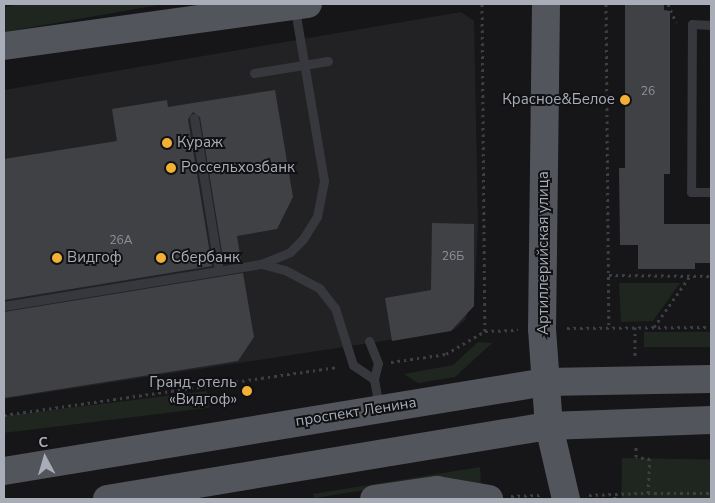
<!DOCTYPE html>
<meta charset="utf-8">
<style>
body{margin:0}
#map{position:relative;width:715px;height:503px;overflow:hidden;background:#161618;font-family:"Nunito Sans",sans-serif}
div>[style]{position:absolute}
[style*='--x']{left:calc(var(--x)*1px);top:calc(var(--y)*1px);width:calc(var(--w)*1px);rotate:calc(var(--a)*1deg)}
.built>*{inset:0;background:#222225}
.green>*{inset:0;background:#1e261f;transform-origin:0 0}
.building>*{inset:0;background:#404145}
.path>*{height:3px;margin-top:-1.5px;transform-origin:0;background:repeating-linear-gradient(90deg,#3d3f44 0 2.5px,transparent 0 6.5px)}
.lane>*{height:9px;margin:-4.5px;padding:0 4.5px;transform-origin:4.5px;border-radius:4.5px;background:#37383d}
.primary>*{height:28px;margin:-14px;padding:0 14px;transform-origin:14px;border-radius:14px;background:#53555c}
.dots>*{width:14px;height:14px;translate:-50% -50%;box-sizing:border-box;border:2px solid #111113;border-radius:50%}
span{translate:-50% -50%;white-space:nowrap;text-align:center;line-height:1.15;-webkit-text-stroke:4px #111113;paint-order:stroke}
.number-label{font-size:12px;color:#8e929b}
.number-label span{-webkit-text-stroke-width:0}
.poi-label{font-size:15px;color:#a8adb8}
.right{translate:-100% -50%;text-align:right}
.left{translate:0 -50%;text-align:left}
.street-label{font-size:15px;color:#a8adb8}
.frame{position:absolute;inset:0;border:5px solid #a8adb8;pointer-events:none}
.north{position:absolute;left:20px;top:433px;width:50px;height:50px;-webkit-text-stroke:4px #111113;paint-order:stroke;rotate:354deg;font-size:14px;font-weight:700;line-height:20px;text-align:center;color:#a8adb8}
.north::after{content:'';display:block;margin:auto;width:18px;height:22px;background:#a8adb8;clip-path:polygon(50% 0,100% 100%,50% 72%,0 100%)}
</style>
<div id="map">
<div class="built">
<i style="clip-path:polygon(461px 12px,474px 21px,478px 224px,474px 306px,469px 306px,466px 319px,454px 330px,4px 399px,4px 90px)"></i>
</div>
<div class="green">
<i style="clip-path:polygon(21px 4px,164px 4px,4px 32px,4px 7px)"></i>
<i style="clip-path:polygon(619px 283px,680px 283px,653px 321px,621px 322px)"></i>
<i style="left:644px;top:332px;width:67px;height:15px"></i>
<i style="clip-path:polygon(478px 342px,492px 343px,455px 377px,418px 383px,404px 374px,453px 365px)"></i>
<i style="left:207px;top:391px;width:17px;height:205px;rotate:83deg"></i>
<i style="left:622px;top:458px;width:89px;height:41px;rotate:1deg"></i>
<i style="clip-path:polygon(480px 467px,481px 484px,438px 479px,314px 498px,313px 494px)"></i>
</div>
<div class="building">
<i style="clip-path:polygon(625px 4px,664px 4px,664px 10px,670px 11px,670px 174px,664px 174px,664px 224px,711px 224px,711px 263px,695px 263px,695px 269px,638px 269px,638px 245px,620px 245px,619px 168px,625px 168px)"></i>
<i style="clip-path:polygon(275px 90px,293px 197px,277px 229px,237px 236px,241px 261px,224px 264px,200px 117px,193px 112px,188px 119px,212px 266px,4px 300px,4px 159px,117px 141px,112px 109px,167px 100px,168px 107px)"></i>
<i style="clip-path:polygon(432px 223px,474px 224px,474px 306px,451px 331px,392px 341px,385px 298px,431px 290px)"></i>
<i style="clip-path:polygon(243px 273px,254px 337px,238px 361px,4px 398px,4px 312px)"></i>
</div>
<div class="path">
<i style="--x:482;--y:4;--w:327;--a:89.5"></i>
<i style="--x:606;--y:4;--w:323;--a:89.5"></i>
<i style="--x:668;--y:4;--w:20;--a:66"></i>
<i style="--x:609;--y:275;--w:102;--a:0.6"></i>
<i style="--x:635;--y:327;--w:30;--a:90"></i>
<i style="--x:654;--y:327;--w:62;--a:-54.8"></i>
<i style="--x:567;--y:328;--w:144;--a:-0.4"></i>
<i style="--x:391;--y:362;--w:56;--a:-8.3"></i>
<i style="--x:446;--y:354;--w:45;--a:-30.5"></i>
<i style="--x:485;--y:331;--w:33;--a:-2"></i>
<i style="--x:4;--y:415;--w:337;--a:-8.2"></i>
<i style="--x:648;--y:493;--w:63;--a:0"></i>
<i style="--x:589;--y:495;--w:26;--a:-2"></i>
<i style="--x:511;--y:496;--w:29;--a:-2"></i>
<i style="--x:615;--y:499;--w:5;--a:-90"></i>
<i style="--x:615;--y:494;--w:33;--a:-2"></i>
<i style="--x:648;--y:493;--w:34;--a:-87"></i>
<i style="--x:650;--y:459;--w:14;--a:-172"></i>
<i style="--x:636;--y:457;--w:11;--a:-90"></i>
</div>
<div class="lane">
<i style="--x:711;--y:25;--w:19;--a:-177"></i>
<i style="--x:692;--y:24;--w:168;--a:90.3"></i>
<i style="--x:691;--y:192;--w:20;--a:0"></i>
<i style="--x:254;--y:73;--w:75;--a:-9.2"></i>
<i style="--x:194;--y:118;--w:155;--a:80.7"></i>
<i style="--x:261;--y:264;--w:25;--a:14"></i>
<i style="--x:285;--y:270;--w:40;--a:28"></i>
<i style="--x:320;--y:289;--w:24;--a:52"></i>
<i style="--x:335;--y:308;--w:60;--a:72.5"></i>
<i style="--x:353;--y:365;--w:25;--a:34"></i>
<i style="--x:4;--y:306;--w:260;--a:-9.3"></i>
<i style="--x:261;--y:264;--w:31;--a:-22"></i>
<i style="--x:290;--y:252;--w:18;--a:-45"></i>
<i style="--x:303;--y:239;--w:26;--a:-58"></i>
<i style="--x:317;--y:217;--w:37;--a:-79"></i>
<i style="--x:324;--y:181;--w:174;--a:-99.6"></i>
<i style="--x:369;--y:341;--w:24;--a:68"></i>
<i style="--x:378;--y:363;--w:16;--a:104"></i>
<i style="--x:374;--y:379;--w:29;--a:80"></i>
</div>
<div class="primary">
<i style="--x:546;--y:4;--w:325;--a:90.7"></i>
<i style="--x:542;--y:329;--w:97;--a:85.9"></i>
<i style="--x:549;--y:426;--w:75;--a:76.9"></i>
<i style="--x:4;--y:46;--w:307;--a:-7.9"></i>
<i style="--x:4;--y:471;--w:549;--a:-9.33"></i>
<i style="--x:546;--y:382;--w:165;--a:-1"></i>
<i style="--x:107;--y:499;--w:448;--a:-9.4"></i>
<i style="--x:549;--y:426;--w:162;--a:-2.1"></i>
<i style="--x:374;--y:499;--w:64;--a:-8.1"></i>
<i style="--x:437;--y:490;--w:53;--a:9.8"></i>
</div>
<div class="dots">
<i style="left:625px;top:100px;background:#f2b134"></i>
<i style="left:167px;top:143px;background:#f2b134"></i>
<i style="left:171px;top:168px;background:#f2b134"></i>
<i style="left:57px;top:258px;background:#f2b134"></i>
<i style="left:161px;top:258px;background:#f2b134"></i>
<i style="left:247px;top:391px;background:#f2b134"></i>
</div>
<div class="number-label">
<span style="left:648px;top:92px">26</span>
<span style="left:121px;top:241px">26А</span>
<span style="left:453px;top:257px">26Б</span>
</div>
<div class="poi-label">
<span class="right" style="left:615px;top:100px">Красное&amp;Белое</span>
<span class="left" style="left:177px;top:143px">Кураж</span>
<span class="left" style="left:181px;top:168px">Россельхозбанк</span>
<span class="left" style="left:67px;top:258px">Видгоф</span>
<span class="left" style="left:171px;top:258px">Сбербанк</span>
<span class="right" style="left:237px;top:391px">Гранд-отель<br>«Видгоф»</span>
</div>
<div class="street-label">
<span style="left:544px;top:253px;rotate:-90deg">Артиллерийская улица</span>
<span style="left:356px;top:412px;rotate:-9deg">проспект Ленина</span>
</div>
<div class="frame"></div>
<div class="north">С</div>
</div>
